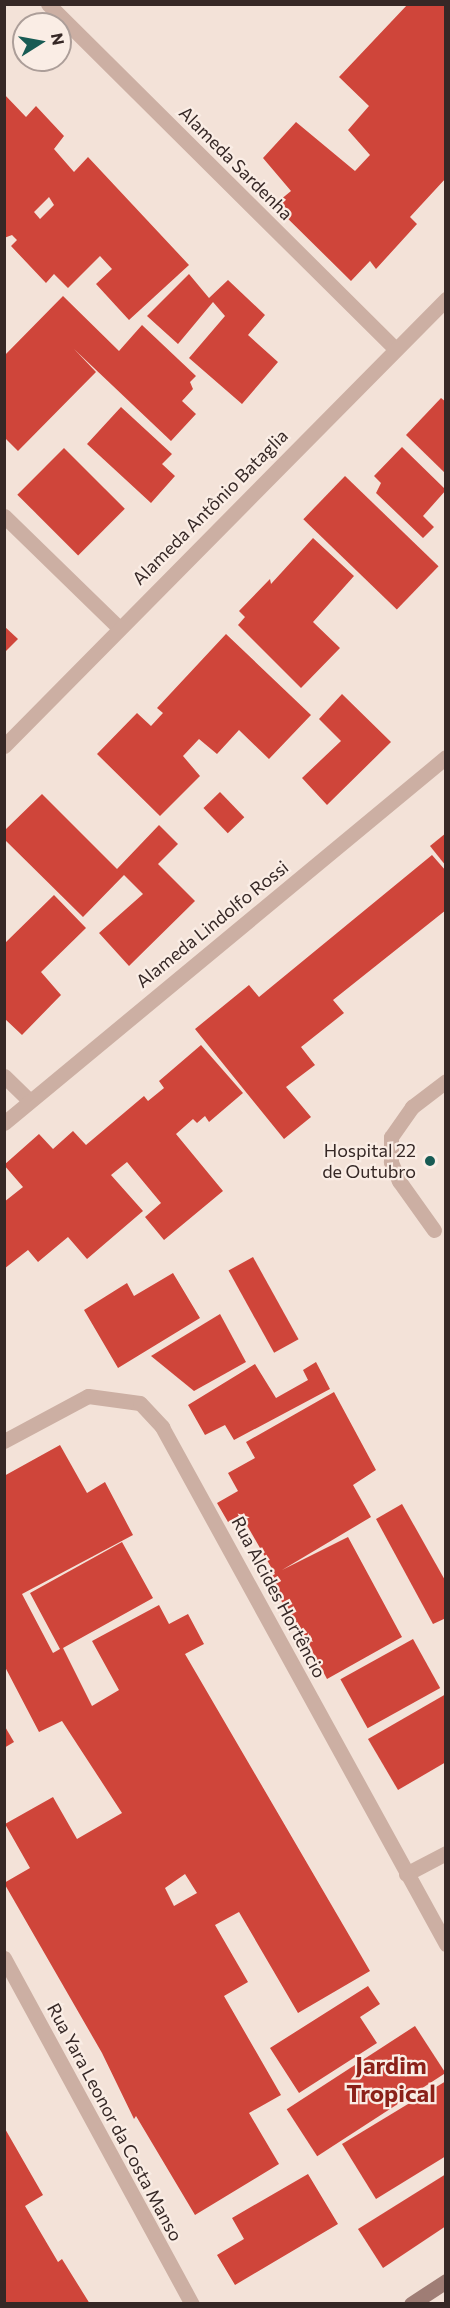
<!DOCTYPE html>
<meta charset="utf-8">
<style>
body{margin:0}
#map{position:relative;width:450px;height:2308px;overflow:hidden;background:#f3e2d8;font-family:Commissioner,sans-serif}
div>[style]{position:absolute}
[style*='--x']{left:calc(var(--x)*1px);top:calc(var(--y)*1px);width:calc(var(--w)*1px);rotate:calc(var(--a)*1deg)}
.building>*{inset:0;background:#cf453a;transform-origin:0 0}
.lane>*{height:15px;margin:-7.5px;padding:0 7.5px;transform-origin:7.5px;border-radius:7.5px;background:#ccafa3}
.street>*{height:15px;margin:-7.5px;padding:0 7.5px;transform-origin:7.5px;border-radius:7.5px;background:#ccafa3}
.secondary>*{height:15px;margin:-7.5px;padding:0 7.5px;transform-origin:7.5px;border-radius:7.5px;background:#9f7d75}
.dots>*{width:16px;height:16px;translate:-50% -50%;box-sizing:border-box;border:3px solid #faede5;border-radius:50%}
span{translate:-50% -50%;white-space:nowrap;text-align:center;line-height:1.15;-webkit-text-stroke:4.5px #faede5;paint-order:stroke}
.street-label{font-size:18px;color:#362826}
.poi-label{font-size:18px;color:#362826}
.right{translate:-100% -50%;text-align:right}
.district-label{font-size:24px;color:#8b2119;font-weight:700}
.frame{position:absolute;inset:0;border:6px solid #362826;pointer-events:none}
.north{position:absolute;left:12px;top:12px;width:60px;height:60px;box-sizing:border-box;background:#faede5;border:2px solid #ac9e99;border-radius:50%;rotate:79deg;font-size:16px;font-weight:700;line-height:24px;text-align:center;color:#362826}
.north::after{content:'';display:block;margin:auto;width:21px;height:27px;background:#185b54;clip-path:polygon(50% 0,100% 100%,50% 72%,0 100%)}
</style>
<div id="map">
<div class="building">
<i style="clip-path:polygon(408px 4px,446px 4px,446px 178px,410px 217px,417px 224px,376px 269px,370px 261px,351px 281px,274px 205px,291px 191px,263px 158px,296px 122px,355px 171px,370px 155px,348px 130px,369px 106px,339px 77px)"></i>
<i style="clip-path:polygon(evenodd,4px 94px,26px 117px,36px 106px,64px 136px,54px 149px,74px 172px,88px 157px,189px 265px,129px 320px,96px 284px,112px 269px,100px 256px,68px 288px,54px 274px,46px 283px,11px 246px,17px 240px,12px 235px,4px 238px,4px 94px,49px 197px,54px 205px,40px 219px,34px 212px,49px 197px)"></i>
<i style="clip-path:polygon(189px 274px,209px 298px,228px 280px,265px 315px,248px 335px,278px 362px,242px 404px,189px 358px,225px 316px,213px 302px,178px 344px,147px 316px)"></i>
<i style="clip-path:polygon(63px 296px,119px 351px,142px 325px,196px 376px,190px 382px,193px 389px,182px 401px,196px 414px,171px 441px,74px 349px,96px 372px,18px 451px,4px 437px,4px 356px)"></i>
<i style="clip-path:polygon(441px 398px,446px 402px,446px 474px,406px 435px)"></i>
<i style="clip-path:polygon(121px 407px,172px 454px,162px 464px,175px 476px,151px 503px,87px 444px)"></i>
<i style="clip-path:polygon(402px 447px,446px 490px,423px 516px,434px 527px,423px 538px,376px 493px,381px 483px,374px 476px)"></i>
<i style="left:64px;top:448px;width:86px;height:66px;rotate:45deg"></i>
<i style="left:345px;top:476px;width:130px;height:60px;rotate:44deg"></i>
<i style="clip-path:polygon(313px 538px,354px 576px,313px 622px,340px 648px,301px 688px,238px 625px,245px 617px,239px 611px,270px 579px,271px 584px)"></i>
<i style="clip-path:polygon(4px 626px,18px 639px,4px 653px)"></i>
<i style="clip-path:polygon(226px 634px,311px 715px,269px 759px,239px 730px,217px 754px,199px 739px,183px 756px,200px 776px,160px 816px,97px 754px,137px 713px,151px 726px,163px 713px,157px 708px)"></i>
<i style="clip-path:polygon(342px 694px,391px 742px,327px 805px,302px 778px,341px 741px,319px 719px)"></i>
<i style="left:220px;top:792px;width:35px;height:23px;rotate:46deg"></i>
<i style="clip-path:polygon(42px 794px,117px 869px,159px 825px,178px 844px,158px 864px,195px 901px,129px 966px,99px 933px,143px 894px,124px 875px,83px 917px,4px 839px,4px 831px)"></i>
<i style="clip-path:polygon(446px 833px,446px 866px,430px 846px)"></i>
<i style="clip-path:polygon(432px 855px,446px 871px,446px 910px,333px 1000px,344px 1013px,301px 1047px,315px 1065px,286px 1087px,311px 1117px,284px 1139px,195px 1029px,249px 985px,259px 997px)"></i>
<i style="clip-path:polygon(54px 895px,86px 928px,41px 972px,61px 995px,22px 1035px,4px 1018px,4px 944px)"></i>
<i style="clip-path:polygon(201px 1045px,243px 1093px,209px 1122px,205px 1116px,197px 1123px,193px 1119px,176px 1134px,223px 1191px,164px 1240px,145px 1217px,161px 1203px,127px 1162px,111px 1175px,143px 1211px,87px 1259px,68px 1237px,38px 1262px,28px 1250px,4px 1269px,4px 1202px,23px 1187px,4px 1165px,39px 1134px,53px 1149px,73px 1131px,86px 1145px,144px 1096px,148px 1101px,164px 1088px,159px 1081px)"></i>
<i style="left:253px;top:1257px;width:94px;height:28px;rotate:61deg"></i>
<i style="clip-path:polygon(173px 1273px,200px 1318px,118px 1368px,84px 1310px,127px 1283px,134px 1296px)"></i>
<i style="clip-path:polygon(220px 1314px,246px 1362px,194px 1391px,151px 1356px)"></i>
<i style="clip-path:polygon(316px 1362px,330px 1389px,234px 1440px,225px 1425px,205px 1435px,188px 1405px,255px 1364px,276px 1398px,308px 1380px,303px 1370px)"></i>
<i style="clip-path:polygon(334px 1392px,376px 1470px,353px 1485px,371px 1517px,282px 1570px,348px 1537px,402px 1637px,327px 1679px,301px 1630px,298px 1632px,269px 1578px,275px 1574px,241px 1515px,228px 1522px,217px 1503px,238px 1491px,228px 1473px,255px 1458px,246px 1442px)"></i>
<i style="clip-path:polygon(evenodd,60px 1445px,87px 1493px,105px 1482px,133px 1535px,22px 1594px,53px 1653px,60px 1649px,30px 1593px,122px 1542px,153px 1598px,63px 1648px,92px 1706px,119px 1690px,92px 1641px,159px 1605px,169px 1624px,188px 1614px,204px 1644px,185px 1654px,370px 1971px,298px 2013px,239px 1912px,215px 1925px,248px 1982px,224px 1996px,281px 2095px,249px 2113px,279px 2164px,195px 2215px,136px 2116px,134px 2119px,102px 2053px,4px 1883px,30px 1868px,5px 1824px,53px 1797px,77px 1839px,122px 1813px,62px 1721px,39px 1732px,4px 1665px,4px 1476px,60px 1445px,185px 1874px,197px 1893px,174px 1906px,165px 1888px,185px 1874px)"></i>
<i style="clip-path:polygon(402px 1504px,446px 1582px,446px 1618px,433px 1624px,376px 1519px)"></i>
<i style="left:413px;top:1639px;width:56px;height:83px;rotate:61deg"></i>
<i style="clip-path:polygon(446px 1694px,446px 1762px,398px 1790px,368px 1739px)"></i>
<i style="clip-path:polygon(4px 1725px,14px 1742px,4px 1748px)"></i>
<i style="clip-path:polygon(368px 1986px,380px 2004px,360px 2017px,377px 2043px,299px 2093px,270px 2048px)"></i>
<i style="left:415px;top:2026px;width:56px;height:153px;rotate:57deg"></i>
<i style="clip-path:polygon(446px 2081px,446px 2156px,376px 2199px,342px 2144px)"></i>
<i style="clip-path:polygon(4px 2127px,43px 2195px,25px 2206px,58px 2262px,62px 2259px,90px 2304px,4px 2304px)"></i>
<i style="clip-path:polygon(308px 2174px,338px 2224px,235px 2285px,217px 2255px,244px 2239px,232px 2218px)"></i>
<i style="clip-path:polygon(446px 2174px,446px 2226px,383px 2268px,358px 2229px)"></i>
</div>
<div class="lane">
<i style="--x:434;--y:1230;--w:60;--a:-125.5"></i>
<i style="--x:399;--y:1181;--w:21;--a:-113"></i>
<i style="--x:391;--y:1162;--w:25;--a:-90"></i>
<i style="--x:391;--y:1137;--w:37;--a:-55"></i>
<i style="--x:412;--y:1107;--w:43;--a:-37.4"></i>
<i style="--x:406;--y:1874;--w:45;--a:-27.7"></i>
</div>
<div class="street">
<i style="--x:48;--y:4;--w:490;--a:44.8"></i>
<i style="--x:4;--y:516;--w:159;--a:44.2"></i>
<i style="--x:4;--y:746;--w:629;--a:-45.32"></i>
<i style="--x:4;--y:1076;--w:35;--a:44"></i>
<i style="--x:4;--y:1123;--w:574;--a:-39.63"></i>
<i style="--x:4;--y:1441;--w:95;--a:-28.2"></i>
<i style="--x:88;--y:1396;--w:52;--a:7.7"></i>
<i style="--x:140;--y:1403;--w:33;--a:47"></i>
<i style="--x:162;--y:1427;--w:590;--a:61.22"></i>
<i style="--x:4;--y:1958;--w:394;--a:61.5"></i>
</div>
<div class="secondary">
<i style="--x:411;--y:2304;--w:42;--a:-33.3"></i>
</div>
<div class="dots">
<i style="left:430px;top:1161px;background:#185b54"></i>
</div>
<div class="street-label">
<span style="left:236px;top:163px;rotate:45deg">Alameda Sardenha</span>
<span style="left:210px;top:507px;rotate:-45deg">Alameda Antônio Bataglia</span>
<span style="left:212px;top:924px;rotate:-39deg">Alameda Lindolfo Rossi</span>
<span style="left:279px;top:1597px;rotate:62deg">Rua Alcides Hortêncio</span>
<span style="left:115px;top:2122px;rotate:62deg">Rua Yara Leonor da Costa Manso</span>
</div>
<div class="poi-label">
<span class="right" style="left:416px;top:1161px">Hospital 22<br>de Outubro</span>
</div>
<div class="district-label">
<span style="left:391px;top:2079px">Jardim<br>Tropical</span>
</div>
<div class="frame"></div>
<div class="north">N</div>
</div>
